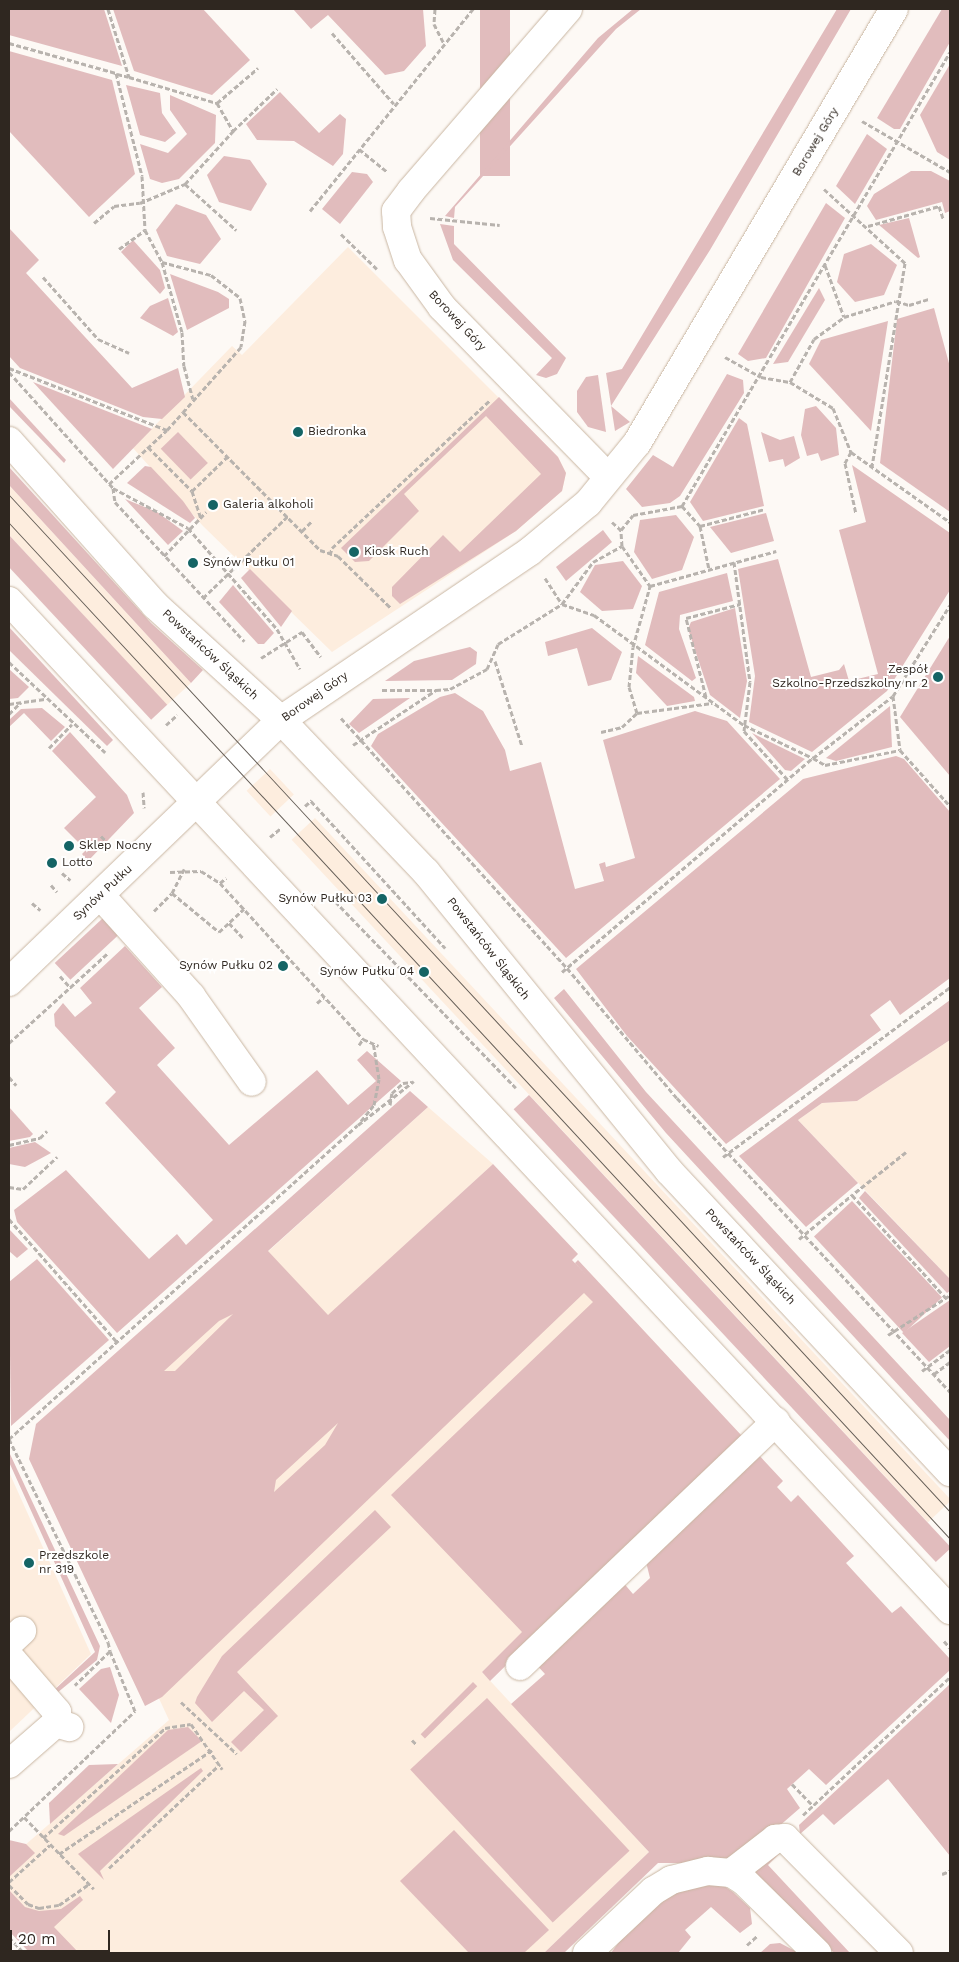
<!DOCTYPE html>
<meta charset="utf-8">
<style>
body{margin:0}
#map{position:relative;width:959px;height:1962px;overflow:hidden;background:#fdf9f5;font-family:"Work Sans",sans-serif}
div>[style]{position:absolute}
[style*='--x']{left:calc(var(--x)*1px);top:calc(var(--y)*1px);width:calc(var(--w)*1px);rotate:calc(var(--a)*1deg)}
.built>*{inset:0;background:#fdedde;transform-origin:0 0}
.green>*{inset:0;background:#e1bcbd;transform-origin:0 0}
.path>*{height:3px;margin-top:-1.5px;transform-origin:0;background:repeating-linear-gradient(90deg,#b8b3ae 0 5px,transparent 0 7.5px)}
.roads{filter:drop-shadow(0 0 1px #c9b6a2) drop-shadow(0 0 1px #c9b6a2)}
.minor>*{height:28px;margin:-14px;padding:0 14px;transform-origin:14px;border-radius:14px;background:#fff}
.major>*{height:28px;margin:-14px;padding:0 14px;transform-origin:14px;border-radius:14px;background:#fff}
.tram>*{height:1px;margin:-0.5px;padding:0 0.5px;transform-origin:0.5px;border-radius:0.5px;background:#665f58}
.dots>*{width:14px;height:14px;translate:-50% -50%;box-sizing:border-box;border:2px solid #fff;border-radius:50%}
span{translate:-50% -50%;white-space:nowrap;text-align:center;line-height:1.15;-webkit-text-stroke:4px #fff;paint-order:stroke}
.street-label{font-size:12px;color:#2f2720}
.poi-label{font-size:12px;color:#2f2720}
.left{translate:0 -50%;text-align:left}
.right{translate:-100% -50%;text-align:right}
.frame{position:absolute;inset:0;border:10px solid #2f2720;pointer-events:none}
.scale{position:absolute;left:10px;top:1930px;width:100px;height:22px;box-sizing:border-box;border:2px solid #2f2720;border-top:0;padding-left:6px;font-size:15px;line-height:18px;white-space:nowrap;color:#2f2720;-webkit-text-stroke:4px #fff;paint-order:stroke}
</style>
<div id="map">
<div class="built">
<i style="clip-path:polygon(348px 247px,558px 457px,566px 473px,562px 491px,516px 531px,332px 652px,203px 526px,133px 448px,232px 346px,242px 355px)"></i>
<i style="clip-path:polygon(9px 485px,191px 683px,167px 705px,9px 535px)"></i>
<i style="left:270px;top:769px;width:35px;height:32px;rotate:47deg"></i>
<i style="left:315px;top:818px;width:933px;height:32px;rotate:47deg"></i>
<i style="clip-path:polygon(950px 1040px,950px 1279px,798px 1120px,822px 1103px,857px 1101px)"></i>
<i style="clip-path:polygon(428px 1107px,493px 1164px,328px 1316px,571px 1260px,729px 1430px,482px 1672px,649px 1852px,544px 1953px,30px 1953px,9px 1931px,9px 1859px,169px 1720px,45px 1453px)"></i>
<i style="clip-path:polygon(9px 1472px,91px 1654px,9px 1732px)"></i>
</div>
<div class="green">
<i style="clip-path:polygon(9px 9px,104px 9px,122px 66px,9px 35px)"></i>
<i style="clip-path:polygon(113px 9px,203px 9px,250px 60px,212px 95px,134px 71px)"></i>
<i style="clip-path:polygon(293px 9px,423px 9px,426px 46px,404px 71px,385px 75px,328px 15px,311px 29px)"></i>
<i style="left:480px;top:9px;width:30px;height:167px"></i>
<i style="clip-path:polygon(633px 9px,641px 9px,616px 29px,455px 207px,454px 218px,445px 216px,598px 38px)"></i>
<i style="clip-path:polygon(837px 9px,851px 9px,710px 250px,611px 406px,630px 422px,615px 431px,606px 373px,622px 369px)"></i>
<i style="clip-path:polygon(942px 9px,950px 9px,950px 42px,900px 129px,894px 129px,877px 118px)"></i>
<i style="clip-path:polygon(9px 51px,112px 80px,135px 174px,89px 217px,9px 131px)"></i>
<i style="clip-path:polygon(950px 64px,950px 160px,937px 152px,920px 115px)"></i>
<i style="clip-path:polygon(126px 85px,160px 93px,162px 113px,176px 133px,165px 142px,140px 135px)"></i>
<i style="clip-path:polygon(280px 92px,319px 133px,340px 114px,346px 119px,343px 154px,333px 166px,294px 141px,257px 140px,246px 124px)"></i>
<i style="clip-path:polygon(170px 95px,216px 115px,215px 143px,179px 179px,162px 183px,150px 179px,140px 144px,168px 153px,187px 134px,170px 110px)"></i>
<i style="clip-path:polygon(867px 134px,887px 149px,855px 204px,836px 186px)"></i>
<i style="clip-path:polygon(224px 156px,250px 160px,267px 184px,251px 211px,219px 202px,207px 175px)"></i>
<i style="clip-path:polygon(911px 171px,931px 171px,950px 181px,950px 211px,945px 213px,942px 202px,876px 220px,867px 206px,874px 194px)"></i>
<i style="clip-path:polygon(352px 172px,367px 174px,373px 182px,340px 224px,322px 209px)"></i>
<i style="clip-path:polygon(826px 203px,845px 218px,766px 358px,748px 361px,738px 354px)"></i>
<i style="clip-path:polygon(176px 204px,206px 215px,221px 239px,200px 264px,167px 256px,156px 230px)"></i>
<i style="clip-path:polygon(909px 218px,920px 257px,918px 258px,879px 225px)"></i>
<i style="clip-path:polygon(440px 224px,454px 226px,454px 244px,566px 358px,557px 374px,546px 378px,536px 375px,552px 358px,453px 260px)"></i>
<i style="clip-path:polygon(9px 228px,39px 260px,26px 273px,132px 388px,178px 368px,185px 397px,162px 419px,143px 417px,20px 368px,9px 356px)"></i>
<i style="clip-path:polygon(133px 240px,160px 270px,165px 288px,160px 294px,121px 252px)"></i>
<i style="clip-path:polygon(871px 244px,897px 265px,884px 295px,855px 302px,837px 282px,844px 254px)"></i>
<i style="clip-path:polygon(170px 274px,218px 292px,229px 299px,229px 308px,187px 330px)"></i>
<i style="clip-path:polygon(819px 288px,825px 300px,788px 362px,773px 364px)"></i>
<i style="clip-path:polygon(168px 298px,178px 332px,173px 336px,140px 318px,150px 306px)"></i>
<i style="clip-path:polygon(934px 308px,950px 367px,950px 512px,880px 463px,897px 319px)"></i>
<i style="clip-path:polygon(888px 321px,871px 431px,809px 364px,821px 340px)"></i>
<i style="clip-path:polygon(727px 374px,743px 380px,744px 393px,680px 496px,670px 503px,642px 507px,626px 489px,653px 455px,673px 467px)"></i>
<i style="clip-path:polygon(598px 375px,606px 432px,588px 427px,577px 412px,577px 391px,586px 377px)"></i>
<i style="clip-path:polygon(33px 382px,152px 429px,113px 469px)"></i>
<i style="clip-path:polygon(499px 397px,558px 457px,566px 473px,562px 491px,516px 531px,400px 604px,392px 596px,392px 587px,443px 535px,460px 552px,541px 474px,486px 416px,404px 494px,419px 511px,369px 561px,355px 562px,341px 548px)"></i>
<i style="clip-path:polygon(9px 398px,66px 460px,64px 463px,9px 406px)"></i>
<i style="clip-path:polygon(816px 406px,836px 428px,839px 455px,821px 461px,818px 453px,807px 456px,801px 435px,805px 409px)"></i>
<i style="clip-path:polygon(739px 418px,747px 424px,764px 506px,703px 521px,690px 502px)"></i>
<i style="left:178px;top:432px;width:43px;height:24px;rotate:46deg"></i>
<i style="clip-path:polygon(761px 432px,780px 440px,794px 436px,800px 458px,785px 467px,783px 459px,769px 462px)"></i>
<i style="clip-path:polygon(852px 465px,950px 533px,950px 590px,887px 691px,812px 752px,749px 722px,755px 676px,738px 569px,778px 559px,811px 677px,839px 670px,844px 664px,849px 681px,878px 674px,839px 530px,866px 522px)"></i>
<i style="clip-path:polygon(145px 466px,151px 467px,183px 501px,195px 518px,190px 523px,127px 483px)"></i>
<i style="clip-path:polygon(9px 467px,151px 623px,203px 670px,191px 683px,9px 485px)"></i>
<i style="clip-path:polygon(125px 499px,157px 512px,183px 531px,168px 545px)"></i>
<i style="clip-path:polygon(766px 513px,774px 541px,731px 553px,710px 527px)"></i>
<i style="clip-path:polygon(676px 515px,694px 537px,682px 570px,652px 579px,634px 552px,640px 520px)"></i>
<i style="clip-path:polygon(603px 530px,612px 542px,566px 581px,556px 567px)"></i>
<i style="left:9px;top:535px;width:232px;height:22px;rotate:47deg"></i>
<i style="clip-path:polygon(623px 561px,642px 586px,633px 609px,602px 611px,580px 592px,595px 565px)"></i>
<i style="clip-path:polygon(250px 569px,292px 611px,281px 627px,241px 578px)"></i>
<i style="clip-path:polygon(727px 573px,733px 601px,680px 615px,679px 629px,696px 678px,692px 681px,645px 645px,659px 592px)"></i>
<i style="clip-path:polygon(233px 585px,274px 633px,264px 644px,258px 644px,219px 602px)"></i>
<i style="clip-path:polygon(735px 608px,747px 681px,740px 718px,710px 695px,688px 629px,691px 622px)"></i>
<i style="clip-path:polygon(9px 627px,113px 740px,107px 746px,9px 650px)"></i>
<i style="clip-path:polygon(592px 628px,622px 652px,611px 680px,588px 686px,577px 648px,548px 656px,545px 642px)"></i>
<i style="clip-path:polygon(950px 636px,950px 776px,900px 717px)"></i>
<i style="clip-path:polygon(470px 647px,477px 652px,476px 664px,452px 680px,385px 681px,414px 661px)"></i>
<i style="clip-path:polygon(638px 656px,694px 697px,695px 701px,667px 706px,636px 673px)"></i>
<i style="clip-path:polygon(9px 669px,29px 687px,18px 698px,9px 699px)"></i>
<i style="clip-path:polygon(455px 693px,483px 711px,505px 750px,510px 771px,541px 762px,575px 889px,604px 881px,599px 864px,605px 862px,606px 867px,635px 858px,603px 740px,695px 711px,727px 721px,780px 779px,566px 958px,371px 746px,378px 734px,440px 697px)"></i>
<i style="clip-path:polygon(410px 698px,359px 733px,349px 724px,373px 699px)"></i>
<i style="clip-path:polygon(890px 706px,892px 747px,836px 761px,826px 758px)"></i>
<i style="clip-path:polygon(42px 708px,65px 727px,51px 741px,24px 713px,9px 727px,9px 720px,21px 709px)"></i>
<i style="clip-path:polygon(70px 732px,127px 795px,134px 813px,88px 861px,82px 854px,86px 850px,64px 828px,96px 797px,52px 751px)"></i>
<i style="clip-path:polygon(752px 733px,805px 759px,791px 771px,785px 770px)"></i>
<i style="clip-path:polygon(896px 756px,904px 759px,950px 812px,950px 978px,900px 1015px,890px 1000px,870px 1015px,881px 1030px,726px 1144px,627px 1036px,576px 969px,803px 779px)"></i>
<i style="left:103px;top:918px;width:23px;height:66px;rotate:47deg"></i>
<i style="clip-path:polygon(125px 946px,162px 987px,139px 1008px,175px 1048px,157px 1065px,229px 1145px,317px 1070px,348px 1105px,376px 1081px,357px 1060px,367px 1051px,401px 1081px,117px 1333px,17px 1222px,14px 1210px,66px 1170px,149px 1259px,177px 1234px,186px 1245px,213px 1220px,105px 1103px,116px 1092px,55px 1026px,54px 1014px,63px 1003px,75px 1017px,92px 1003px,80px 988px)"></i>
<i style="clip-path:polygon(564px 989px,646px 1092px,950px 1420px,950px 1441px,666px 1133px,554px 998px)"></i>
<i style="clip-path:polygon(950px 1000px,950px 1040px,857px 1101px,822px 1103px,798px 1120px,858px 1183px,806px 1227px,739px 1156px)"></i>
<i style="clip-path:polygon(evenodd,410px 1091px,428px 1107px,268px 1251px,328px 1315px,493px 1164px,578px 1254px,572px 1260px,590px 1279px,575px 1263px,578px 1260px,742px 1436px,490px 1681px,482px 1672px,522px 1632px,391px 1495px,593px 1302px,584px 1293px,162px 1697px,145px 1706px,29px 1459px,36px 1424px,410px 1091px,233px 1314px,175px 1371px,164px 1371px,219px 1321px,233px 1314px,410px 1091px,338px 1423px,325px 1445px,274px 1492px,276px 1480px,338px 1423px)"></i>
<i style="left:529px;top:1095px;width:619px;height:21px;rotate:47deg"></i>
<i style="clip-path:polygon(9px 1107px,33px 1134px,30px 1137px,9px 1141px)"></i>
<i style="clip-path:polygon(35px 1142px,51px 1153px,25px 1167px,9px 1164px,9px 1148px)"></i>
<i style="clip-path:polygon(865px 1191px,950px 1279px,950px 1291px,947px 1293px,859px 1198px)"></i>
<i style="left:852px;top:1201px;width:132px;height:52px;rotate:47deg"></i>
<i style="clip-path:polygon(9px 1229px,28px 1249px,17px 1258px,9px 1251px)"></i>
<i style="clip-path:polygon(37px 1259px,109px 1340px,11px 1426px,9px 1282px)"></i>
<i style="clip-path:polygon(950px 1300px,950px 1346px,929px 1362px,902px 1333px)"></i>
<i style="clip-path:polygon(9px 1452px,100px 1646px,97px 1660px,57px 1693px,52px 1692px,95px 1652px,9px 1462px)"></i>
<i style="clip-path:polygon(756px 1452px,783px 1481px,777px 1487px,791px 1502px,798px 1495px,854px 1556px,846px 1563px,856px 1574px,892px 1613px,901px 1606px,950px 1659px,950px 1670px,826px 1785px,809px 1769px,787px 1789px,800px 1808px,748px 1853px,717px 1863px,658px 1863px,564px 1953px,544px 1953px,649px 1852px,511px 1704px,545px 1674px,534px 1662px,621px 1580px,633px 1594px,650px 1578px,645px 1558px)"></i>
<i style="clip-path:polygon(375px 1510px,391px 1527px,237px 1672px,278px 1716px,241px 1752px,231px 1742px,264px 1710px,244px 1691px,212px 1722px,195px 1703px,197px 1697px,222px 1656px)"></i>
<i style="clip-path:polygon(110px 1667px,119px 1695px,111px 1723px,79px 1689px,101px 1669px)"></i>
<i style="left:473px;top:1682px;width:6px;height:74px;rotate:45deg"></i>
<i style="clip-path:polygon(950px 1684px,950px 1856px,888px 1779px,834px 1825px,823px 1814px,800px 1834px,799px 1825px)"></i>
<i style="left:487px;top:1698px;width:209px;height:105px;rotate:47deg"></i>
<i style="clip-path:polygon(188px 1727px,202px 1741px,64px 1836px,58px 1834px,168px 1730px)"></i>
<i style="clip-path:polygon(118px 1764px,50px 1824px,49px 1803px,89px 1765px)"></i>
<i style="clip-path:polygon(201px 1768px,203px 1771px,100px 1871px,104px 1880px,78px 1854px)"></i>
<i style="clip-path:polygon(454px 1830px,549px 1930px,524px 1953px,469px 1953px,400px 1881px)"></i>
<i style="clip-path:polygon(9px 1840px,26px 1844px,35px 1853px,9px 1877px)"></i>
<i style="clip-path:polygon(784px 1849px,768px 1865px,850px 1953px,834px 1953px,754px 1871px)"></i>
<i style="clip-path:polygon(693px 1884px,721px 1884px,733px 1892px,750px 1908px,752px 1924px,740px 1933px,711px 1907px,685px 1930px,691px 1937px,678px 1953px,611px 1953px,632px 1924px,665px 1898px)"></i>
<i style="clip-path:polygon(9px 1890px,25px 1907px,39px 1911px,61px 1909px,80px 1896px,83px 1900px,54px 1927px,79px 1953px,30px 1953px,9px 1931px)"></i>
<i style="clip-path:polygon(780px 1943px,799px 1953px,760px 1953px,770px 1944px)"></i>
</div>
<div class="path">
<i style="--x:108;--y:9;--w:71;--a:72.8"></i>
<i style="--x:129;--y:77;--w:92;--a:16.5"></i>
<i style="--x:217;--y:103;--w:32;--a:60"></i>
<i style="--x:233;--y:131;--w:61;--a:-43.7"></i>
<i style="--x:435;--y:9;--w:15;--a:94"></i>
<i style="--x:434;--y:24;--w:22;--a:63"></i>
<i style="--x:332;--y:33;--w:94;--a:48.9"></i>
<i style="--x:9;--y:43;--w:111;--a:15.7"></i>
<i style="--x:116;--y:73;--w:106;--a:75.8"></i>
<i style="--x:142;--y:176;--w:54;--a:86.8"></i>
<i style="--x:145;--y:230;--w:36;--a:62"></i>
<i style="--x:162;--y:262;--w:73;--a:74.1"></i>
<i style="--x:182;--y:332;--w:34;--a:87"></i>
<i style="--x:184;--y:366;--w:34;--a:75"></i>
<i style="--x:117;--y:74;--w:12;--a:14"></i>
<i style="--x:217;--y:103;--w:54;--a:-40.5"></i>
<i style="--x:862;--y:121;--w:102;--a:30.1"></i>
<i style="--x:359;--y:149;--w:36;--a:39"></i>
<i style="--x:185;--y:184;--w:69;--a:42"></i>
<i style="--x:824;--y:189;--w:110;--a:42.4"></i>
<i style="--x:905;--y:263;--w:207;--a:99.2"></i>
<i style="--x:310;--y:211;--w:260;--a:-51.1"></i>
<i style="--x:430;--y:218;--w:70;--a:5.7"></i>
<i style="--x:94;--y:223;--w:26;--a:-40"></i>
<i style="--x:114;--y:206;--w:26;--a:-7"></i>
<i style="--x:140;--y:203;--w:49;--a:-22.9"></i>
<i style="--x:185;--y:184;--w:72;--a:-47.8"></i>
<i style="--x:868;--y:226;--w:74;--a:-15.7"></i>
<i style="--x:939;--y:206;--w:13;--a:72"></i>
<i style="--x:341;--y:234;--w:50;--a:44.2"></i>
<i style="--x:119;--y:249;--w:32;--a:-36"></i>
<i style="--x:162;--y:262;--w:51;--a:14.9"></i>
<i style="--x:211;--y:275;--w:37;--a:38"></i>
<i style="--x:240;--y:298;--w:24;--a:78"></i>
<i style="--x:245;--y:321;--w:26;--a:99"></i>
<i style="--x:241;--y:347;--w:87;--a:131.7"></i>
<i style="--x:183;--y:412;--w:194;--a:45.2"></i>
<i style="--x:320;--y:550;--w:19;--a:18"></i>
<i style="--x:338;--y:556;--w:74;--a:44.5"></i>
<i style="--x:825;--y:265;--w:55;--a:69.9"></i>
<i style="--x:43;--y:277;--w:83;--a:48.4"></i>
<i style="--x:98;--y:339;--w:34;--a:24"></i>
<i style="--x:725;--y:357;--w:41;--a:29.1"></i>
<i style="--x:761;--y:377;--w:29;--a:10"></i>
<i style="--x:790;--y:382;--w:50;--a:31.2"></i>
<i style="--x:833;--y:408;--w:48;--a:67.8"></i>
<i style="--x:851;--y:452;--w:121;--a:35.3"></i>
<i style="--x:9;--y:368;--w:170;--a:21.4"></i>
<i style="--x:167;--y:430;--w:24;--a:-48"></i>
<i style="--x:9;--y:372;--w:156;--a:48.1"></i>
<i style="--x:113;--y:488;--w:85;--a:28.1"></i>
<i style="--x:188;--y:528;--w:135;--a:48.6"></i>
<i style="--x:277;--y:629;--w:46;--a:60.1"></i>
<i style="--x:790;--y:382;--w:49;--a:-60.8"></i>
<i style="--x:814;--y:339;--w:37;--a:-36"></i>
<i style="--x:844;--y:317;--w:54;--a:-17.1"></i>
<i style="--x:896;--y:301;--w:14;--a:17"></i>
<i style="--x:909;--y:305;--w:21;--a:-17"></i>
<i style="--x:148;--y:447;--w:62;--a:45"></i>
<i style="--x:192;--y:491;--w:29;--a:72"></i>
<i style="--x:851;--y:452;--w:13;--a:119"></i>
<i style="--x:845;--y:463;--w:52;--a:77.8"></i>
<i style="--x:109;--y:484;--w:79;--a:-43"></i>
<i style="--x:113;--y:488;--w:14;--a:82"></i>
<i style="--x:115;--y:502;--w:190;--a:47.1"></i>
<i style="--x:192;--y:491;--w:49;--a:-44.2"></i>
<i style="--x:682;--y:506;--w:27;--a:48"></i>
<i style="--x:700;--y:526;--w:44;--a:78.2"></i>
<i style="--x:612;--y:522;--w:12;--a:42"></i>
<i style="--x:700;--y:526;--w:67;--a:-14.7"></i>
<i style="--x:302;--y:531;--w:13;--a:-45"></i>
<i style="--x:622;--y:546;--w:49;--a:55"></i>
<i style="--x:330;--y:555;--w:7;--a:-74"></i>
<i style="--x:332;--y:548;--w:216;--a:-43.1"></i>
<i style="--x:164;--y:556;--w:61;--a:-46.3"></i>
<i style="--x:734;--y:562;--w:121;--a:82.4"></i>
<i style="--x:750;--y:682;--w:49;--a:97"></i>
<i style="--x:744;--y:731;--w:66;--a:48.1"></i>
<i style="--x:545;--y:578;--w:31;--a:57"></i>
<i style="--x:562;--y:604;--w:52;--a:-53.6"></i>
<i style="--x:593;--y:562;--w:33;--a:-29"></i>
<i style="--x:622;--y:546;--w:16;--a:-94"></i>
<i style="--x:621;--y:530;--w:19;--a:-51"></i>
<i style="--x:633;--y:515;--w:50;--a:-10.4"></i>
<i style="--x:682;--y:506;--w:527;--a:-59.45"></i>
<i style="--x:203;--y:598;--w:118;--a:-44"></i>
<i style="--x:261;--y:658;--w:49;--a:-32.4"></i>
<i style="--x:302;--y:632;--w:31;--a:53"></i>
<i style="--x:495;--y:661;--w:89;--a:72.4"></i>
<i style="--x:9;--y:662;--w:132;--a:43.2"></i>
<i style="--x:382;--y:690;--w:54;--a:0"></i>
<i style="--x:893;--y:696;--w:54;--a:82.6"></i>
<i style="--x:706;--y:697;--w:81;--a:-104.2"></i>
<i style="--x:686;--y:618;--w:56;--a:-14.5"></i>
<i style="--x:9;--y:704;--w:36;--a:-8"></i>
<i style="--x:637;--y:713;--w:76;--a:-7.6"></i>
<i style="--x:9;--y:714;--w:17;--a:-45"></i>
<i style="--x:341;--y:718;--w:337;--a:47.9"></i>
<i style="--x:567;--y:968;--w:170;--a:49.8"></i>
<i style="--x:677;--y:1098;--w:401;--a:47.1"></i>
<i style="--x:166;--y:725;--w:15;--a:-42"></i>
<i style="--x:601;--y:732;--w:22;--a:-13"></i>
<i style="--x:622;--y:727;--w:21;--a:-43"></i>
<i style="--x:637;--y:713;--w:27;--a:-107"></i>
<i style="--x:629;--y:687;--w:40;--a:-84.3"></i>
<i style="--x:633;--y:647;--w:63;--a:-74.4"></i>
<i style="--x:650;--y:586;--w:131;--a:-15.5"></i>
<i style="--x:353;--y:745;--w:100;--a:-33.5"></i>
<i style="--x:436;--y:690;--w:14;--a:-4"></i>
<i style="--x:450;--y:689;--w:42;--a:-28.4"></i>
<i style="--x:487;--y:669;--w:27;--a:-66"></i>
<i style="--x:498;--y:644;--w:75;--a:-32"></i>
<i style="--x:562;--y:604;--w:34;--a:19"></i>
<i style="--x:594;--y:615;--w:186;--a:36.3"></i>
<i style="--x:744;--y:725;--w:76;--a:25.6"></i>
<i style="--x:813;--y:758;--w:101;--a:-37.8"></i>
<i style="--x:893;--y:696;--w:107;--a:-57.9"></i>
<i style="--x:49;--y:748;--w:33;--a:-46"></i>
<i style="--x:143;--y:792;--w:16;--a:86"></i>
<i style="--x:311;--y:801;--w:199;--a:47.6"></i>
<i style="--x:305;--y:806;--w:9;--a:-41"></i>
<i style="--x:101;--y:836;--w:10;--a:45"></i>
<i style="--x:270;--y:837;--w:14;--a:-39"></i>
<i style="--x:80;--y:857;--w:8;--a:45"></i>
<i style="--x:170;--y:872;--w:31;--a:-2"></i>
<i style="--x:201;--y:871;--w:22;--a:32"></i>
<i style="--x:220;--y:883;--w:8;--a:-40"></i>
<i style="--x:62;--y:873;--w:11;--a:41"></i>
<i style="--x:220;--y:883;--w:212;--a:47.5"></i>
<i style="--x:363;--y:1039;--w:17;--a:24"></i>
<i style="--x:51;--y:885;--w:9;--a:49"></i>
<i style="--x:172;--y:893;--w:61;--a:39.7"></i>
<i style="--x:219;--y:932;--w:34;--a:-43"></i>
<i style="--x:330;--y:896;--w:267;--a:45.9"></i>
<i style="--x:32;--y:903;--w:11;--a:41"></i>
<i style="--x:154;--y:911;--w:25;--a:-45"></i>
<i style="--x:172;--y:893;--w:27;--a:-63"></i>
<i style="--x:229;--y:923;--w:22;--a:47"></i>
<i style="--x:562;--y:972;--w:330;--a:-40.5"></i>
<i style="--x:813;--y:758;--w:14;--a:30"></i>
<i style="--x:825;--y:765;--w:76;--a:-11.3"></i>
<i style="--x:900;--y:750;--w:75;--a:48.2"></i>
<i style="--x:60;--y:976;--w:15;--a:48"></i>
<i style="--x:317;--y:1003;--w:9;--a:-41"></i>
<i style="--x:9;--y:1043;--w:135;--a:-42.3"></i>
<i style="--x:359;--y:1045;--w:7;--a:-56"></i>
<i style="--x:9;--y:1077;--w:11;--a:49"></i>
<i style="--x:390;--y:1105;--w:12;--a:-81"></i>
<i style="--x:392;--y:1093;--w:15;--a:-42"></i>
<i style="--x:403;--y:1083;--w:9;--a:-6"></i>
<i style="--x:361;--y:1121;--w:21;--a:-51"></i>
<i style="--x:374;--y:1105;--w:26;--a:-79"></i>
<i style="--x:379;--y:1079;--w:36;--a:-99"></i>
<i style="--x:9;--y:1145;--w:32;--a:-13"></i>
<i style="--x:40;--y:1138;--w:10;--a:-45"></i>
<i style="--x:906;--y:1152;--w:69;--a:141.5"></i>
<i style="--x:852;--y:1195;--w:139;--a:47.6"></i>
<i style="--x:723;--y:1157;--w:284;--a:-36.8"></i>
<i style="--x:9;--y:1187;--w:14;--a:8"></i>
<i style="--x:23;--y:1189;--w:47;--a:-43.3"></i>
<i style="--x:9;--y:1219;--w:164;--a:48.7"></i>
<i style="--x:799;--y:1239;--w:69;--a:-39.7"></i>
<i style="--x:888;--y:1335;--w:74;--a:-32.8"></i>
<i style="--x:922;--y:1371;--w:35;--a:-37"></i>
<i style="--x:934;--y:1374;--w:20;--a:-37"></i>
<i style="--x:9;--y:1439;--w:469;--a:-42"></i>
<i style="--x:358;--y:1125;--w:71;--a:-38.2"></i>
<i style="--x:9;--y:1439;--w:226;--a:64"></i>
<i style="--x:108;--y:1642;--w:9;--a:77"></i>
<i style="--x:110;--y:1651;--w:49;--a:135.8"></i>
<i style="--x:944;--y:1641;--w:9;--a:49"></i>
<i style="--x:181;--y:1702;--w:76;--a:42.9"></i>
<i style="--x:412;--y:1740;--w:6;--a:45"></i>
<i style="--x:792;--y:1784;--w:30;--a:46"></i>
<i style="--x:803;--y:1815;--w:202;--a:-43.2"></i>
<i style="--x:24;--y:1817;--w:100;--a:45.8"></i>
<i style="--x:9;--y:1831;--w:174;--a:-43.6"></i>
<i style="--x:135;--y:1711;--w:65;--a:-112.6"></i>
<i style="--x:43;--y:1838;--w:164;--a:-42"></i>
<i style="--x:165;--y:1728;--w:26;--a:-9"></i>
<i style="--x:191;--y:1724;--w:55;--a:55.4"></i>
<i style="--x:59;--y:1854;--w:185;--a:-34.2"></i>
<i style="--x:109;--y:1868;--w:152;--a:-43.1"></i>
<i style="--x:942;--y:1874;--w:9;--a:-21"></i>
<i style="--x:9;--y:1882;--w:55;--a:-42.1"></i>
<i style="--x:9;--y:1885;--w:27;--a:45"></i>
<i style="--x:28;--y:1904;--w:12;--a:20"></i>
<i style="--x:39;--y:1908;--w:20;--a:-9"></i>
<i style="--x:59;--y:1905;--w:37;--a:-35"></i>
<i style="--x:9;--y:1937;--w:22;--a:47"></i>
<i style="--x:747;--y:1945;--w:13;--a:-42"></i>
</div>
<div class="roads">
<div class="minor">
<i style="--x:568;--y:9;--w:240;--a:130.8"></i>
<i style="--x:411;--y:191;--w:25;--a:127"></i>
<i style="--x:396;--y:211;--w:16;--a:86"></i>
<i style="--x:397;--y:227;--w:35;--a:72"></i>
<i style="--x:408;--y:260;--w:58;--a:54.1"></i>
<i style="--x:442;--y:307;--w:236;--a:45.7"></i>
<i style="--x:101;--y:896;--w:135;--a:48"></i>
<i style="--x:191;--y:996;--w:105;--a:54.7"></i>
<i style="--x:9;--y:982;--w:378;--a:-43.9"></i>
<i style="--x:281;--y:720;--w:300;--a:-34.1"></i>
<i style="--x:529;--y:552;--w:77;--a:-39.7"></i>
<i style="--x:588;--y:503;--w:77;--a:-50.8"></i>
<i style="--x:637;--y:443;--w:504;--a:-59.37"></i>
<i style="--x:9;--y:1643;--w:18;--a:-43"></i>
<i style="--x:9;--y:1656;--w:74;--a:49.4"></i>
<i style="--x:57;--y:1712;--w:11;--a:95"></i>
<i style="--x:520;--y:1666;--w:354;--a:-43.7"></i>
<i style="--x:9;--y:1764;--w:62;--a:-41.1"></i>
<i style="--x:56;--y:1723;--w:14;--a:17"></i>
<i style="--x:731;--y:1873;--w:56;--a:-37.7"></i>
<i style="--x:775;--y:1839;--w:10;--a:-6"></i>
<i style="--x:785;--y:1838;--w:162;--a:45.3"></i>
<i style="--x:587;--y:1953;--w:91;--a:-43.2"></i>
<i style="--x:653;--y:1891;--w:21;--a:-31"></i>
<i style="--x:671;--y:1880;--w:38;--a:-14"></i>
<i style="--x:708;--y:1871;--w:23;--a:5"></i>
<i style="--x:731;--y:1873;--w:15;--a:32"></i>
<i style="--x:744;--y:1881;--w:103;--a:44.6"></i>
</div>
<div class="major">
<i style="--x:9;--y:441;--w:220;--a:48.3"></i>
<i style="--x:155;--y:605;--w:171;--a:42.4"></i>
<i style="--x:281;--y:720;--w:210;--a:46.4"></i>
<i style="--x:426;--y:872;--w:385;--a:50.9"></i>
<i style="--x:669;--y:1171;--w:412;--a:47"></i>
<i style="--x:9;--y:601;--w:1380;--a:47"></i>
</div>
</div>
<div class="tram">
<i style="--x:9;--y:495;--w:1386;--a:47.22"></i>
<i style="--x:9;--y:523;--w:1385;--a:47.19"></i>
</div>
<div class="dots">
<i style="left:298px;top:432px;background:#146465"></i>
<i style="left:213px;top:505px;background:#146465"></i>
<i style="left:354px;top:552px;background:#146465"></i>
<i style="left:193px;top:563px;background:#146465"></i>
<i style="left:938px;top:677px;background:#146465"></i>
<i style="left:69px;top:846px;background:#146465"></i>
<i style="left:52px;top:863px;background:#146465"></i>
<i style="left:382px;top:899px;background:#146465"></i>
<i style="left:283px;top:966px;background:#146465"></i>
<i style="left:424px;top:972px;background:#146465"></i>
<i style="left:29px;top:1563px;background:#146465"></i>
</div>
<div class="street-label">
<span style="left:816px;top:142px;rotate:-59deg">Borowej Góry</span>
<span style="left:457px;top:321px;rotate:47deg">Borowej Góry</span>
<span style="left:210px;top:655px;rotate:43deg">Powstańców Śląskich</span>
<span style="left:315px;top:697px;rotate:-35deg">Borowej Góry</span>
<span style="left:103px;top:893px;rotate:-43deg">Synów Pułku</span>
<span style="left:488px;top:949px;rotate:52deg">Powstańców Śląskich</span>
<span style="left:750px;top:1257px;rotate:47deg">Powstańców Śląskich</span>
</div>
<div class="poi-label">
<span class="left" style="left:308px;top:432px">Biedronka</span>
<span class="left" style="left:223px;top:505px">Galeria alkoholi</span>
<span class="left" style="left:364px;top:552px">Kiosk Ruch</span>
<span class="left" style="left:203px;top:563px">Synów Pułku 01</span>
<span class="right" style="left:928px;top:677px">Zespół<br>Szkolno-Przedszkolny nr 2</span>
<span class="left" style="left:79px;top:846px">Sklep Nocny</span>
<span class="left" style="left:62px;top:863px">Lotto</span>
<span class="right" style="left:372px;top:899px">Synów Pułku 03</span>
<span class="right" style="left:273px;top:966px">Synów Pułku 02</span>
<span class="right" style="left:414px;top:972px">Synów Pułku 04</span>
<span class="left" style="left:39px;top:1563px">Przedszkole<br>nr 319</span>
</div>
<div class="frame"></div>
<div class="scale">20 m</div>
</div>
